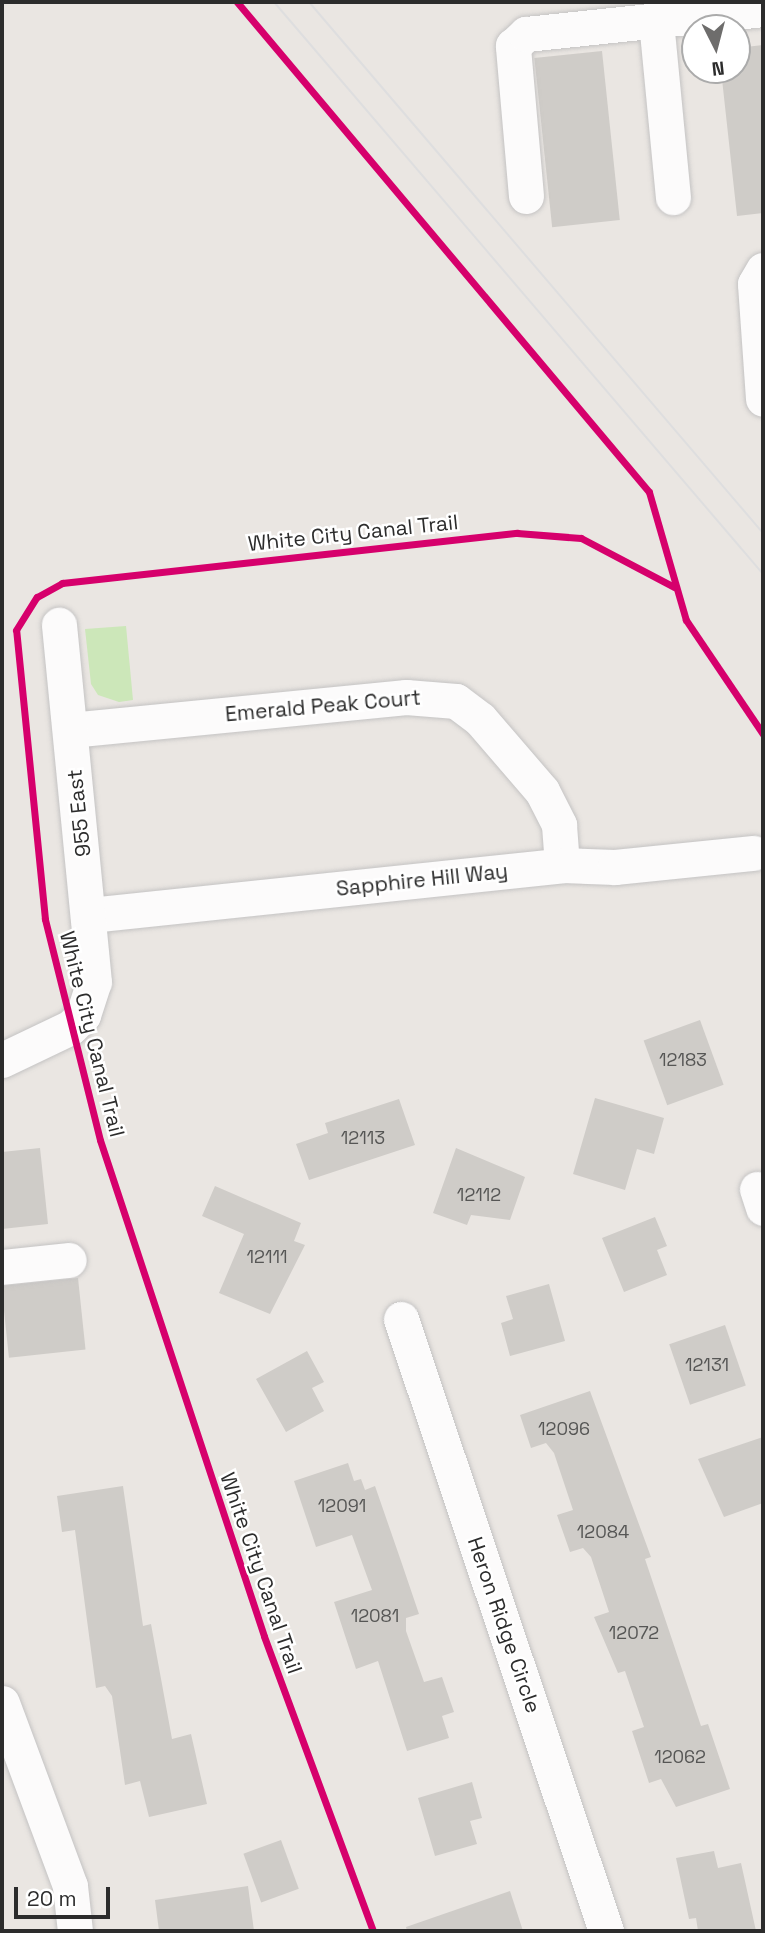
<!DOCTYPE html>
<style>
body{margin:0}
#map{position:relative;width:765px;height:1933px;overflow:hidden;background:#eae6e2;font-family:"Space Grotesk",sans-serif}
div>[style]{position:absolute}
[style*='--x']{left:calc(var(--x)*1px);top:calc(var(--y)*1px);width:calc(var(--w)*1px);rotate:calc(var(--a)*1deg)}
.green>*{inset:0;background:#cce7b9}
.building>*{inset:0;background:#cfccc8;transform-origin:0 0}
.roads{filter:drop-shadow(0 0 2px #c4c3c3) drop-shadow(0 0 2px #c4c3c3)}
.minor>*{height:35px;margin:-17.5px;padding:0 17.5px;transform-origin:17.5px;border-radius:17.5px;background:#fcfbfb}
.tram>*{height:2px;margin:-1px;padding:0 1px;transform-origin:1px;border-radius:1px;background:#dededf}
.cycleway>*{height:7px;margin:-3.5px;padding:0 3.5px;transform-origin:3.5px;border-radius:3.5px;background:#d6006c}
span{translate:-50% -50%;white-space:nowrap;text-align:center;line-height:1.15;-webkit-text-stroke:5px #fff;paint-order:stroke}
.number-label{font-size:18px;color:#565655}
.number-label span{-webkit-text-stroke-width:0}
.street-label{font-size:21px;color:#2c2c2c}
.frame{position:absolute;inset:0;border:4px solid #2c2c2c;pointer-events:none}
.north{position:absolute;left:681px;top:14px;width:70px;height:70px;box-sizing:border-box;background:#fff;border:2px solid #ababab;border-radius:50%;rotate:174deg;font-size:19px;font-weight:700;line-height:28px;text-align:center;color:#2c2c2c}
.north::after{content:'';display:block;margin:auto;width:24px;height:32px;background:#6e6d6c;clip-path:polygon(50% 0,100% 100%,50% 72%,0 100%)}
.scale{position:absolute;left:14px;top:1887px;width:96px;height:32px;box-sizing:border-box;border:4px solid #2c2c2c;border-top:0;padding-left:9px;font-size:21px;line-height:24px;white-space:nowrap;color:#2c2c2c;-webkit-text-stroke:5px #fff;paint-order:stroke}
</style>
<div id="map">
<div class="green">
<i style="clip-path:polygon(126px 626px,133px 700px,119px 702px,98px 695px,91px 684px,85px 629px)"></i>
</div>
<div class="building">
<i style="clip-path:polygon(763px 45px,763px 213px,737px 216px,721px 70px,737px 70px,737px 48px)"></i>
<i style="left:602px;top:51px;width:170px;height:68px;rotate:84deg"></i>
<i style="left:700px;top:1020px;width:69px;height:60px;rotate:70deg"></i>
<i style="clip-path:polygon(595px 1098px,664px 1118px,654px 1154px,637px 1149px,625px 1190px,573px 1174px)"></i>
<i style="clip-path:polygon(399px 1099px,415px 1145px,309px 1180px,296px 1144px,328px 1133px,325px 1123px)"></i>
<i style="clip-path:polygon(40px 1148px,48px 1224px,2px 1229px,2px 1152px)"></i>
<i style="clip-path:polygon(456px 1148px,525px 1177px,510px 1220px,471px 1215px,467px 1225px,433px 1213px)"></i>
<i style="clip-path:polygon(215px 1186px,301px 1223px,294px 1241px,305px 1245px,270px 1314px,219px 1293px,244px 1234px,202px 1216px)"></i>
<i style="clip-path:polygon(655px 1217px,667px 1246px,657px 1250px,667px 1275px,624px 1292px,602px 1238px)"></i>
<i style="left:78px;top:1278px;width:72px;height:77px;rotate:84deg"></i>
<i style="clip-path:polygon(549px 1284px,565px 1341px,510px 1356px,501px 1323px,513px 1319px,506px 1296px)"></i>
<i style="left:725px;top:1325px;width:64px;height:59px;rotate:71deg"></i>
<i style="clip-path:polygon(307px 1351px,324px 1382px,312px 1388px,324px 1411px,286px 1432px,256px 1379px)"></i>
<i style="clip-path:polygon(590px 1391px,651px 1557px,645px 1559px,701px 1726px,708px 1724px,730px 1789px,676px 1807px,661px 1779px,649px 1783px,632px 1731px,644px 1727px,625px 1671px,618px 1673px,594px 1617px,609px 1612px,591px 1557px,583px 1548px,570px 1552px,557px 1515px,573px 1510px,554px 1453px,546px 1443px,531px 1448px,520px 1415px)"></i>
<i style="clip-path:polygon(763px 1437px,763px 1503px,724px 1517px,698px 1459px)"></i>
<i style="clip-path:polygon(348px 1463px,354px 1481px,361px 1479px,365px 1490px,375px 1486px,401px 1561px,419px 1614px,406px 1618px,406px 1631px,424px 1682px,442px 1677px,454px 1712px,442px 1716px,449px 1738px,407px 1751px,378px 1661px,356px 1669px,334px 1602px,372px 1590px,352px 1535px,316px 1547px,294px 1481px)"></i>
<i style="clip-path:polygon(123px 1486px,143px 1626px,151px 1624px,172px 1739px,191px 1734px,207px 1804px,149px 1817px,140px 1781px,125px 1785px,112px 1696px,105px 1686px,96px 1688px,75px 1530px,62px 1532px,57px 1496px)"></i>
<i style="clip-path:polygon(472px 1782px,482px 1818px,470px 1821px,477px 1844px,435px 1856px,418px 1798px)"></i>
<i style="left:281px;top:1840px;width:52px;height:40px;rotate:70deg"></i>
<i style="clip-path:polygon(714px 1851px,718px 1868px,741px 1863px,756px 1931px,698px 1931px,696px 1918px,689px 1919px,676px 1858px)"></i>
<i style="clip-path:polygon(248px 1886px,254px 1931px,159px 1931px,155px 1900px)"></i>
<i style="clip-path:polygon(510px 1891px,523px 1931px,407px 1931px,406px 1927px)"></i>
</div>
<div class="roads">
<div class="minor">
<i style="--x:656;--y:21;--w:177;--a:84.5"></i>
<i style="--x:526;--y:196;--w:151;--a:-95"></i>
<i style="--x:513;--y:46;--w:18;--a:-43"></i>
<i style="--x:526;--y:34;--w:238;--a:-6"></i>
<i style="--x:763;--y:270;--w:16;--a:120"></i>
<i style="--x:755;--y:284;--w:115;--a:86"></i>
<i style="--x:70;--y:730;--w:338;--a:-5.6"></i>
<i style="--x:406;--y:697;--w:50;--a:4.6"></i>
<i style="--x:456;--y:701;--w:30;--a:37"></i>
<i style="--x:480;--y:719;--w:95;--a:49.3"></i>
<i style="--x:542;--y:791;--w:38;--a:63"></i>
<i style="--x:559;--y:825;--w:40;--a:85.7"></i>
<i style="--x:90;--y:915;--w:475;--a:-6"></i>
<i style="--x:562;--y:865;--w:53;--a:2.2"></i>
<i style="--x:615;--y:867;--w:139;--a:-5.8"></i>
<i style="--x:2;--y:1060;--w:76;--a:-25.6"></i>
<i style="--x:71;--y:1027;--w:17;--a:-45"></i>
<i style="--x:83;--y:1015;--w:35;--a:-72"></i>
<i style="--x:94;--y:982;--w:359;--a:-95.6"></i>
<i style="--x:757;--y:1189;--w:20;--a:72"></i>
<i style="--x:2;--y:1267;--w:67;--a:-6"></i>
<i style="--x:401;--y:1319;--w:645;--a:71.48"></i>
<i style="--x:2;--y:1703;--w:195;--a:69.6"></i>
<i style="--x:70;--y:1886;--w:45;--a:83.7"></i>
</div>
</div>
<div class="tram">
<i style="--x:274;--y:2;--w:753;--a:49.47"></i>
<i style="--x:309;--y:2;--w:699;--a:49.47"></i>
</div>
<div class="cycleway">
<i style="--x:237;--y:2;--w:640;--a:49.94"></i>
<i style="--x:649;--y:492;--w:133;--a:73.9"></i>
<i style="--x:686;--y:620;--w:138;--a:56"></i>
<i style="--x:373;--y:1931;--w:314;--a:-110.3"></i>
<i style="--x:264;--y:1636;--w:522;--a:-108.3"></i>
<i style="--x:100;--y:1140;--w:228;--a:-104"></i>
<i style="--x:45;--y:919;--w:290;--a:-95.7"></i>
<i style="--x:16;--y:630;--w:39;--a:-58"></i>
<i style="--x:37;--y:597;--w:29;--a:-29"></i>
<i style="--x:62;--y:583;--w:458;--a:-6.3"></i>
<i style="--x:517;--y:533;--w:64;--a:4.5"></i>
<i style="--x:581;--y:538;--w:105;--a:27.8"></i>
</div>
<div class="number-label">
<span style="left:683px;top:1060px">12183</span>
<span style="left:363px;top:1138px">12113</span>
<span style="left:479px;top:1195px">12112</span>
<span style="left:267px;top:1257px">12111</span>
<span style="left:707px;top:1365px">12131</span>
<span style="left:564px;top:1429px">12096</span>
<span style="left:342px;top:1506px">12091</span>
<span style="left:603px;top:1532px">12084</span>
<span style="left:375px;top:1616px">12081</span>
<span style="left:634px;top:1633px">12072</span>
<span style="left:680px;top:1757px">12062</span>
</div>
<div class="street-label">
<span style="left:353px;top:533px;rotate:-6deg">White City Canal Trail</span>
<span style="left:323px;top:706px;rotate:-5deg">Emerald Peak Court</span>
<span style="left:79px;top:813px;rotate:-96deg">955 East</span>
<span style="left:422px;top:880px;rotate:-6deg">Sapphire Hill Way</span>
<span style="left:92px;top:1034px;rotate:76deg">White City Canal Trail</span>
<span style="left:261px;top:1573px;rotate:71deg">White City Canal Trail</span>
<span style="left:504px;top:1625px;rotate:71deg">Heron Ridge Circle</span>
</div>
<div class="frame"></div>
<div class="north">N</div>
<div class="scale">20 m</div>
</div>
